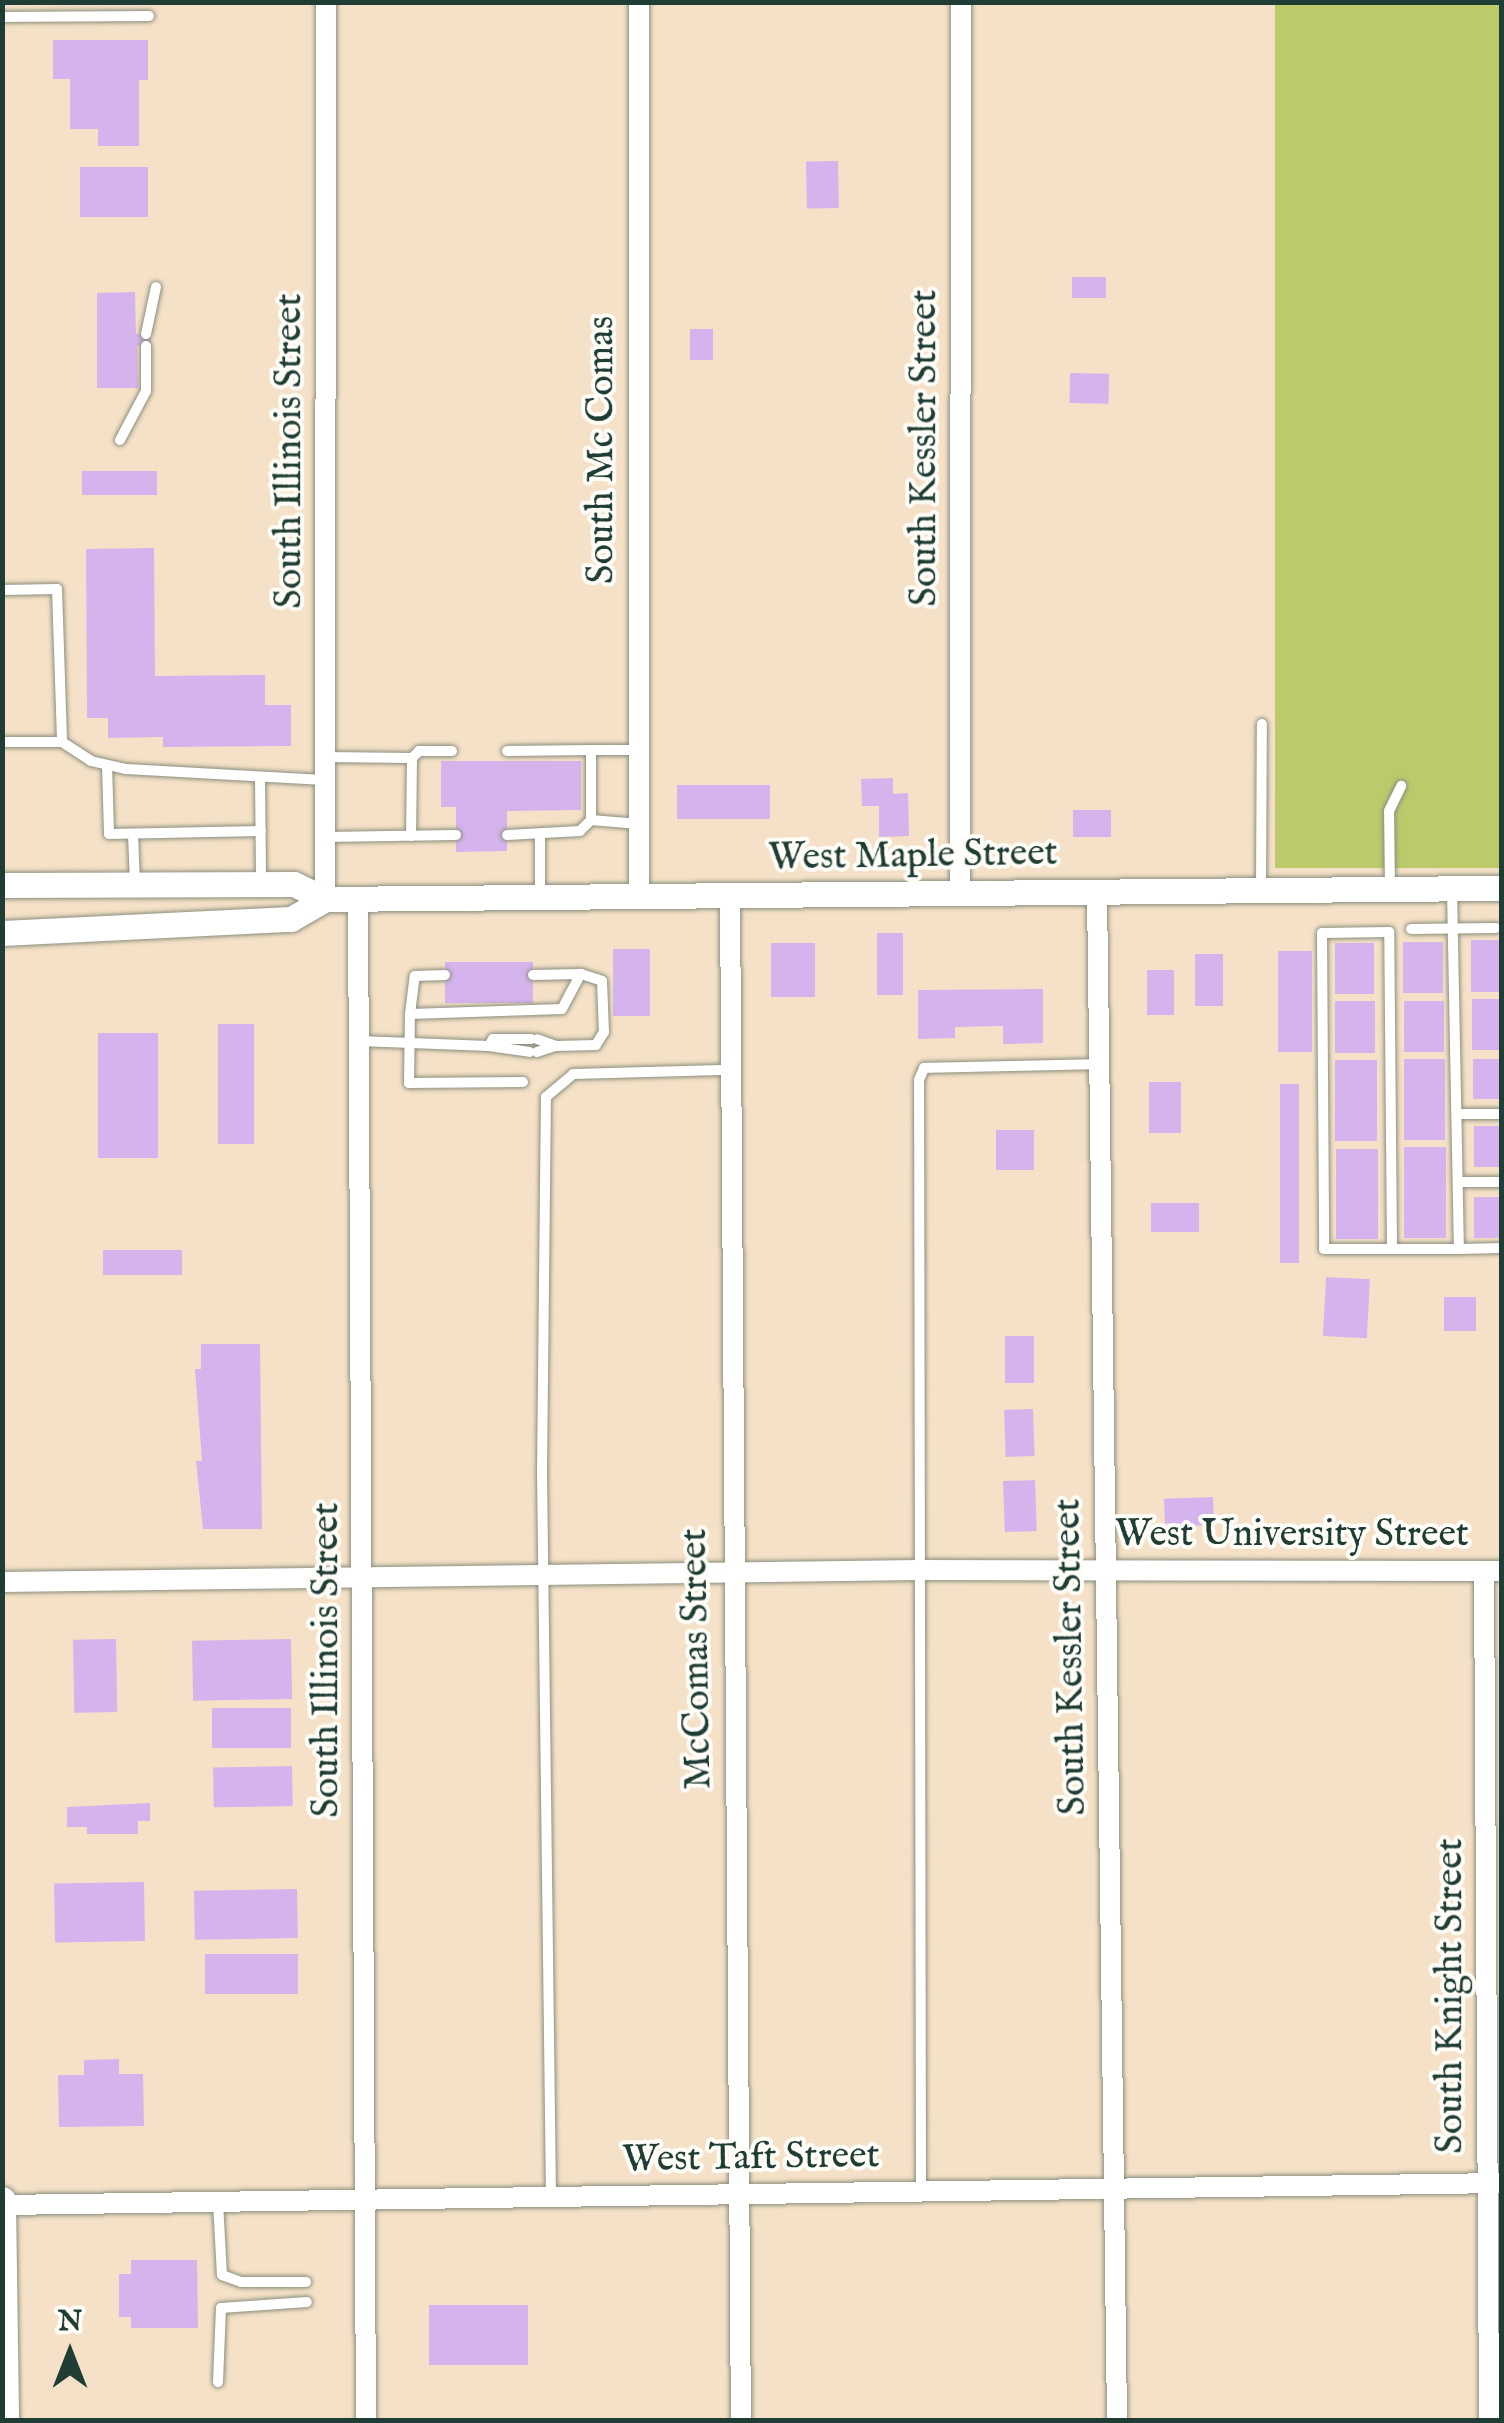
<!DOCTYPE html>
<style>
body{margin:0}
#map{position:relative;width:1504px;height:2423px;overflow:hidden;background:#f5e1c7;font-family:"IM FELL English",serif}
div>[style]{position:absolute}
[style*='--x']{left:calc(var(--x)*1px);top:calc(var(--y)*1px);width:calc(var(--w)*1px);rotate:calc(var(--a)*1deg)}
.green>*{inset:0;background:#bcca6c;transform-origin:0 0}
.building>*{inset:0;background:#d5b4ee;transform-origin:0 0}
.roads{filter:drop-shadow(0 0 2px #8a8f7e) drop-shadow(0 0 2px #8a8f7e)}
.service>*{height:10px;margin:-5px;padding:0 5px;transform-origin:5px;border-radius:5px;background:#fff}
.minor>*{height:20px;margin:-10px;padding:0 10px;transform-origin:10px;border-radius:10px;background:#fff}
.tertiary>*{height:25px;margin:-12.5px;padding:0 12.5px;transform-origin:12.5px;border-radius:12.5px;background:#fff}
.secondary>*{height:28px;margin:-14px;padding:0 14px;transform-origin:14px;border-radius:14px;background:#fff}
span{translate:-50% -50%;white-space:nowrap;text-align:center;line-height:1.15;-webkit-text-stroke:8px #fdfcf7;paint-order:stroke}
.street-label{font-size:38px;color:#1f3d34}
.frame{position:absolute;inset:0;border:5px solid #1f3d34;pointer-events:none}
.north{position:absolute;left:20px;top:2303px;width:100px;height:100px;-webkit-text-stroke:8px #fdfcf7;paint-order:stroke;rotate:0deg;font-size:28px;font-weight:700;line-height:40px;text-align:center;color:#1f3d34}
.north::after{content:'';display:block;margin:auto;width:35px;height:45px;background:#1f3d34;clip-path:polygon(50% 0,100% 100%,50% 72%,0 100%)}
</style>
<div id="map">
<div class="green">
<i style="left:1275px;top:3px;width:226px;height:865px"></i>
</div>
<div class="building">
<i style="clip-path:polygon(53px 40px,148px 40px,148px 80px,139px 80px,139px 146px,98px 146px,98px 129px,70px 129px,70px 79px,53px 79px)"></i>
<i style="left:838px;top:161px;width:47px;height:32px;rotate:89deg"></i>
<i style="left:80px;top:167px;width:68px;height:50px"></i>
<i style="left:1072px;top:277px;width:34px;height:21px"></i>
<i style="clip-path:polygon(135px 292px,136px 334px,151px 334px,151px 346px,137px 346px,138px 388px,97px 388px,97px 293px)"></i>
<i style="left:690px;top:329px;width:23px;height:31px"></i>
<i style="left:1070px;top:373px;width:39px;height:30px;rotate:1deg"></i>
<i style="left:157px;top:471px;width:24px;height:75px;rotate:90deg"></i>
<i style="clip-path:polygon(154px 548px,155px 676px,265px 675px,265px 705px,291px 705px,291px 746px,163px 747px,163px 737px,108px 738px,108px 718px,87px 718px,86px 549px)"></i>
<i style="clip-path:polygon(441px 761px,581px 761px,581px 810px,507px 811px,507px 851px,456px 852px,456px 807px,441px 807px)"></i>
<i style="clip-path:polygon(893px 778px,893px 794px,908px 793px,909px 836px,879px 837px,879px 806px,862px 806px,861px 779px)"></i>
<i style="left:677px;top:785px;width:93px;height:34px"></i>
<i style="left:1073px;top:810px;width:38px;height:27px"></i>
<i style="left:877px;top:933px;width:26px;height:62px"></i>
<i style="left:1471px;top:940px;width:31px;height:52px"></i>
<i style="left:1403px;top:942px;width:40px;height:51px"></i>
<i style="left:771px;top:943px;width:44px;height:54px"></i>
<i style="left:1335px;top:943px;width:39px;height:51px"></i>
<i style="left:613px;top:949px;width:37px;height:67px"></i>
<i style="left:1278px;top:951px;width:34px;height:101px"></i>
<i style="left:1195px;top:954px;width:28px;height:52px"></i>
<i style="left:445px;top:962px;width:88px;height:41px"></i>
<i style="left:1147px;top:970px;width:27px;height:45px"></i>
<i style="clip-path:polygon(1043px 989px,1043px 1043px,1003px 1044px,1003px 1026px,955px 1027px,955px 1038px,918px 1039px,918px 990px)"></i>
<i style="left:1472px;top:999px;width:30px;height:51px"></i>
<i style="left:1335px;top:1001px;width:40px;height:52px"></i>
<i style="left:1404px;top:1001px;width:40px;height:51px"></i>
<i style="left:218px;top:1024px;width:36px;height:120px"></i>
<i style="left:98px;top:1033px;width:60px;height:125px"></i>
<i style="left:1404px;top:1059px;width:41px;height:81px"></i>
<i style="left:1473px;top:1059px;width:29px;height:40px"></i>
<i style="left:1335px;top:1060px;width:42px;height:81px"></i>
<i style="left:1149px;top:1082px;width:32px;height:51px"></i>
<i style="left:1280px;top:1084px;width:19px;height:179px"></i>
<i style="left:1474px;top:1126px;width:28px;height:41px"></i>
<i style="left:996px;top:1130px;width:38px;height:40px"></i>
<i style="left:1404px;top:1147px;width:42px;height:91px"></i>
<i style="left:1336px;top:1149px;width:42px;height:90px"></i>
<i style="left:1474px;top:1197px;width:28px;height:41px"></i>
<i style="left:1151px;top:1203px;width:48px;height:29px"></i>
<i style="left:103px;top:1250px;width:79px;height:25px"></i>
<i style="left:1326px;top:1277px;width:44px;height:59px;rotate:3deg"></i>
<i style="left:1444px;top:1297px;width:32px;height:34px"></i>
<i style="left:1005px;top:1336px;width:29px;height:47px"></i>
<i style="clip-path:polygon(201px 1344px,260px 1344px,262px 1529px,203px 1529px,196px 1461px,202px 1461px,195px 1369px,201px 1369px)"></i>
<i style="left:1033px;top:1409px;width:47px;height:29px;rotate:88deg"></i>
<i style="left:1035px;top:1480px;width:51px;height:32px;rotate:88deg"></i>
<i style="left:1213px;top:1497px;width:28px;height:49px;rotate:88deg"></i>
<i style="left:116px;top:1639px;width:73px;height:43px;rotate:89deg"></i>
<i style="left:291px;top:1639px;width:60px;height:99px;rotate:89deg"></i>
<i style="left:212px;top:1708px;width:79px;height:40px"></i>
<i style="left:292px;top:1766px;width:40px;height:79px;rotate:89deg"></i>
<i style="clip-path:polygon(150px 1803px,150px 1821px,138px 1821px,138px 1834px,87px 1834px,87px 1827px,67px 1827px,67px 1807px)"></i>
<i style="left:144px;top:1882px;width:59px;height:90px;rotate:89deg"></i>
<i style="left:297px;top:1889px;width:49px;height:103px;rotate:89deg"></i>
<i style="left:298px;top:1954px;width:40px;height:93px;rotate:90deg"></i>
<i style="clip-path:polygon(119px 2059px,119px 2074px,143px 2074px,144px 2126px,59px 2127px,58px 2075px,84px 2075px,84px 2060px)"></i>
<i style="clip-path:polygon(131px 2260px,197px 2260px,198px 2328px,131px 2328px,131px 2317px,119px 2317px,119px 2274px,131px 2274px)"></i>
<i style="left:429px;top:2305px;width:99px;height:60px"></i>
</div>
<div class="roads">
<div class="service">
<i style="--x:2;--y:17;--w:147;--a:-0.4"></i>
<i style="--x:146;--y:334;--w:48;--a:-78"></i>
<i style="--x:120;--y:440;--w:55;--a:-62"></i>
<i style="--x:146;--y:391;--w:45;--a:-90"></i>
<i style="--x:2;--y:590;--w:55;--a:-1"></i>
<i style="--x:57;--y:589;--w:153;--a:88.1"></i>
<i style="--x:62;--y:742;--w:60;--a:180"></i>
<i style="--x:62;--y:742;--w:35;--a:33"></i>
<i style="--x:91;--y:761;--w:36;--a:13"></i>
<i style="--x:126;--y:769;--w:198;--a:3.2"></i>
<i style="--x:591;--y:750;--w:48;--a:0"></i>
<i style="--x:507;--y:751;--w:84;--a:-0.7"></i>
<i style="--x:591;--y:750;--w:70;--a:90"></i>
<i style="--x:591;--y:820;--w:16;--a:135"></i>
<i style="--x:580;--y:831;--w:73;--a:176.9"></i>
<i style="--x:325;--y:757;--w:87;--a:0.7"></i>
<i style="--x:412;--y:758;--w:78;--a:90.7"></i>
<i style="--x:412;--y:758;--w:10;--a:-45"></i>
<i style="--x:419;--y:751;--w:33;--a:0"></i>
<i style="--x:107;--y:765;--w:69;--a:88.3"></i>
<i style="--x:109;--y:834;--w:152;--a:-1.1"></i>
<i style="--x:260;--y:777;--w:104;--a:89.4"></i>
<i style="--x:591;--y:820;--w:48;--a:4.8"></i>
<i style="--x:133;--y:834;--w:49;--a:87.7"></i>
<i style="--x:540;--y:835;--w:59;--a:90"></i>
<i style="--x:325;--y:837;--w:131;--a:-0.9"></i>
<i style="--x:1390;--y:888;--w:77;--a:-90.7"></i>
<i style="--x:1389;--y:811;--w:28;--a:-64"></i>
<i style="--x:1261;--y:889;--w:165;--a:-89.7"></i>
<i style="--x:1452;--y:889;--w:360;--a:88.9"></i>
<i style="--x:1459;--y:1249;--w:43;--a:-1.3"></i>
<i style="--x:1411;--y:929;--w:85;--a:-0.7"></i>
<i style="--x:533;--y:975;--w:48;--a:-1.2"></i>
<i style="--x:581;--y:974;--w:22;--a:18"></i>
<i style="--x:602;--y:981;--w:51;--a:87.8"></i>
<i style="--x:604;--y:1032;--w:15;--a:122"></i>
<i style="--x:596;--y:1045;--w:40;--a:178.6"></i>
<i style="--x:556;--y:1046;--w:20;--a:-160"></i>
<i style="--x:410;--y:1014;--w:38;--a:-83"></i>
<i style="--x:415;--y:976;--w:30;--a:-2"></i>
<i style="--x:359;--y:1041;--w:130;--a:2.2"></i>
<i style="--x:489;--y:1046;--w:8;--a:-60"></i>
<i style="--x:493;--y:1039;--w:38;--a:0"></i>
<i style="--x:489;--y:1046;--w:41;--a:8.3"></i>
<i style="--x:537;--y:1052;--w:20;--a:-18"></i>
<i style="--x:523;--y:1082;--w:114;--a:179.5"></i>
<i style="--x:409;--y:1083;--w:69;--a:-89.2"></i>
<i style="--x:410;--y:1014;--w:152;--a:-1.9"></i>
<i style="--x:562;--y:1009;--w:40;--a:-62"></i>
<i style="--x:1457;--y:1114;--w:45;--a:0"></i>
<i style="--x:1458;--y:1182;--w:44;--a:0"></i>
<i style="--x:1392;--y:1249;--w:317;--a:-90.5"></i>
<i style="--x:1389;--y:932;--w:67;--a:179.1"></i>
<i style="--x:1322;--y:933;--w:316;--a:89.6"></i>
<i style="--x:1324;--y:1249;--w:135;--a:0"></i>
<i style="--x:921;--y:2191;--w:1111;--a:-90.1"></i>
<i style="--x:919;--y:1080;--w:13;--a:-67"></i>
<i style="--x:924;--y:1068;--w:175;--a:-1.3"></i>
<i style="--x:551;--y:2197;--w:723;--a:-90.71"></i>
<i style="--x:542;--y:1474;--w:377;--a:-89.4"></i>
<i style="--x:546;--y:1097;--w:35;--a:-40"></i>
<i style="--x:573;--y:1074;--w:158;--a:-1.5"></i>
<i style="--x:218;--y:2202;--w:73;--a:86.9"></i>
<i style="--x:222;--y:2275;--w:20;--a:20"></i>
<i style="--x:241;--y:2282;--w:65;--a:0"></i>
<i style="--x:218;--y:2382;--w:74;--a:-87.7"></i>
<i style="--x:221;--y:2308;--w:86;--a:-4"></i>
</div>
<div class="minor">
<i style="--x:639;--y:2;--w:896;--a:90"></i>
<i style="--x:1097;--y:892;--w:1528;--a:89.25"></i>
<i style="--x:960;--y:894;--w:892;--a:-89.94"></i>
<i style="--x:730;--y:896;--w:1524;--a:89.59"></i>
<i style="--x:325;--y:899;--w:897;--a:-89.94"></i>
<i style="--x:358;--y:899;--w:1521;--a:89.7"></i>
<i style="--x:1484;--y:1572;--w:848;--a:89.66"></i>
<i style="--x:2;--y:1582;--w:918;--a:-0.75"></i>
<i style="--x:920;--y:1570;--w:582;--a:0.1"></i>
<i style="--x:2;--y:2205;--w:1500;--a:-0.84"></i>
</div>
<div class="tertiary">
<i style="--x:2;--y:885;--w:292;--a:-0.2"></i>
<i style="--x:294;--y:884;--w:34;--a:26"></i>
<i style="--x:325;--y:899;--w:1177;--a:-0.54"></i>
<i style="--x:2;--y:933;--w:289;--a:-2.8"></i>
<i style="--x:291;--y:919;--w:39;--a:-30"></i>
</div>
<div class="secondary">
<i style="--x:2;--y:2201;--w:219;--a:89.2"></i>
</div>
</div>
<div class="street-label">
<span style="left:926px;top:448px;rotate:-90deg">South Kessler Street</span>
<span style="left:603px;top:450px;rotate:-90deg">South Mc Comas</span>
<span style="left:291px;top:451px;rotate:-90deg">South Illinois Street</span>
<span style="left:913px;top:857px;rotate:-1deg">West Maple Street</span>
<span style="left:1292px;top:1536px">West University Street</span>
<span style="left:1072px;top:1657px;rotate:-91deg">South Kessler Street</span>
<span style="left:698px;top:1659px;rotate:-91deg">McComas Street</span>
<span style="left:328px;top:1660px;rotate:-90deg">South Illinois Street</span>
<span style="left:1452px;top:1996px;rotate:-90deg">South Knight Street</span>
<span style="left:751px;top:2159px;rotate:-1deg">West Taft Street</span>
</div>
<div class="frame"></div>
<div class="north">N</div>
</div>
